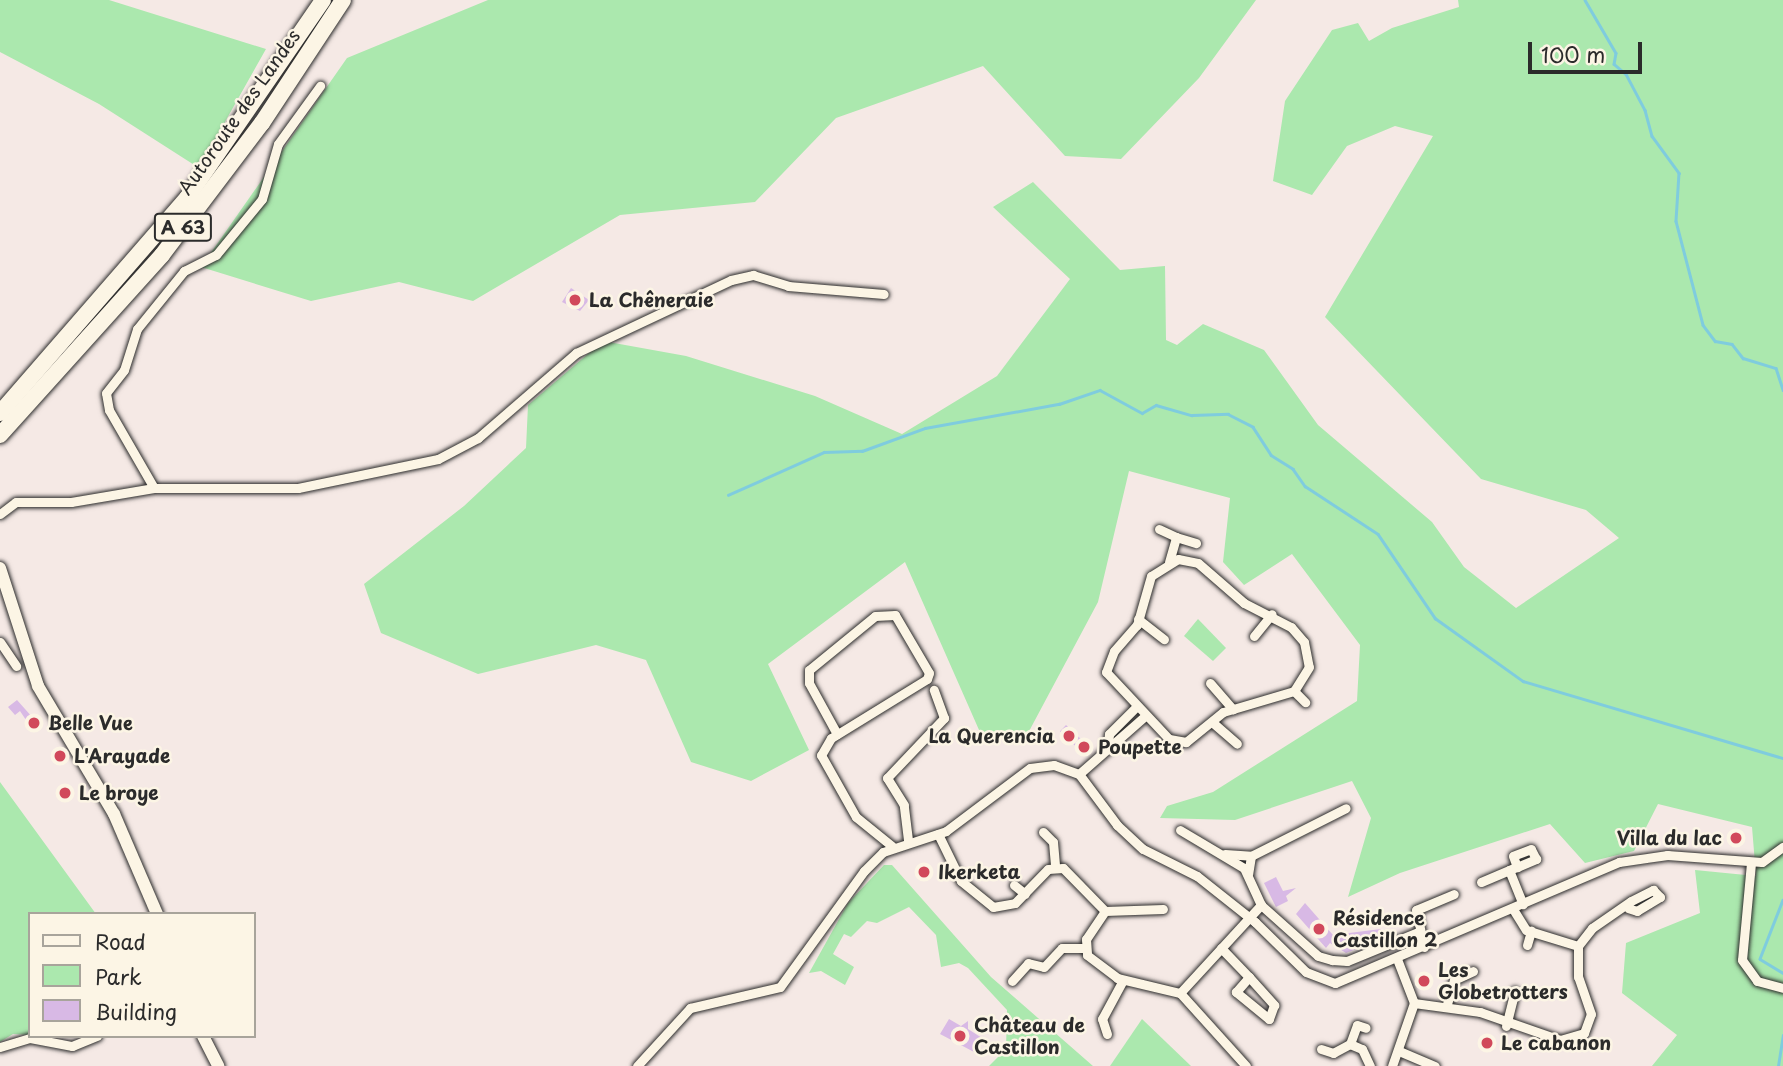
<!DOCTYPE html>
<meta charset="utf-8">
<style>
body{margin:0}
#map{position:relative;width:1783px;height:1066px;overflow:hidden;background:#f5e9e5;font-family:"Playpen Sans",sans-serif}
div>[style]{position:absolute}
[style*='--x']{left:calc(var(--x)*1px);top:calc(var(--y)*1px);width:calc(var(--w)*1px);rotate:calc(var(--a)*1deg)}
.green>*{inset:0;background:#abe8ae}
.stream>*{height:2.5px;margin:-1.25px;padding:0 1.25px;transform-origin:1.25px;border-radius:1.25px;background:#7fccde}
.building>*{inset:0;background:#d8b9e5;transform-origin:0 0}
.roads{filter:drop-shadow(0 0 2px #2b2b2b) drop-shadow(0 0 2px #2b2b2b)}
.street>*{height:9px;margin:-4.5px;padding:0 4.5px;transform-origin:4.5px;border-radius:4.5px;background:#fcf5e5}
.secondary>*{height:12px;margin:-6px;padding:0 6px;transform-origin:6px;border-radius:6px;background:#fcf5e5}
.highway>*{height:16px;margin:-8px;padding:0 8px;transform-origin:8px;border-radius:8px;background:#fcf5e5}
.dots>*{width:19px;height:19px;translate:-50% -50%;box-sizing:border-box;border:4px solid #fcf5e5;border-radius:50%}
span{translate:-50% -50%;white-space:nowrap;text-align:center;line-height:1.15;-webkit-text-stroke:5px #fcf5e5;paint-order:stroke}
.shield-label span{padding:2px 5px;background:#fcf5e5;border:2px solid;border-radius:5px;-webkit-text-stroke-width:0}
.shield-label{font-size:18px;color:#2b2b2b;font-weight:700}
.street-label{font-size:19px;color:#2b2b2b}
.poi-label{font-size:19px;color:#2b2b2b;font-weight:700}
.left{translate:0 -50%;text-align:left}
.right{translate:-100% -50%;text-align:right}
.legend{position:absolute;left:28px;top:912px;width:228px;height:126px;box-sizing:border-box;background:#fcf5e5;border:2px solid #a8a49b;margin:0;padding:9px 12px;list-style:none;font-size:21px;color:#2b2b2b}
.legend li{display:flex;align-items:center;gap:14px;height:35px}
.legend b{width:35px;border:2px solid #a8a49b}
.scale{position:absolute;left:1528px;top:42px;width:114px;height:32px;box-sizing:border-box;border:4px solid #2b2b2b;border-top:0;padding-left:9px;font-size:21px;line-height:24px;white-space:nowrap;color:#2b2b2b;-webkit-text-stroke:5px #fcf5e5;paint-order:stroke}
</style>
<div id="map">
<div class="green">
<i style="clip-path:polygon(0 0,109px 0,266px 49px,199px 168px,99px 104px,0 52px)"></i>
<i style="clip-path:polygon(488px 0,1256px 0,1199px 78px,1121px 159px,1065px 156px,983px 66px,836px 118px,755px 202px,620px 215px,473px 301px,399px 282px,311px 301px,201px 267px,347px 58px)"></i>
<i style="clip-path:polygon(1458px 0,1783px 0,1783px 1066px,1652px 1066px,1677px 1035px,1622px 993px,1626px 943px,1700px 913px,1695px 870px,1756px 876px,1752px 827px,1658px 804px,1634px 851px,1585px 863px,1550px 824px,1400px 873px,1348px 897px,1371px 818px,1352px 781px,1235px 820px,1160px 818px,1167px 806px,1213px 792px,1357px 701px,1360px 645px,1292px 554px,1244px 585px,1223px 562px,1230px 498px,1129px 471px,1098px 602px,1027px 735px,983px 739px,905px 562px,768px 664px,809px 750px,751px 781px,691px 762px,646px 660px,596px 645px,478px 674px,381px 633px,364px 584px,464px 506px,526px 448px,528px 405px,603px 341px,686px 356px,815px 396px,902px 434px,997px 376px,1070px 279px,993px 207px,1033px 182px,1120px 270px,1165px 266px,1166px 340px,1177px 345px,1203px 324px,1264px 350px,1318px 425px,1432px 522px,1464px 567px,1516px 608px,1619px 538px,1586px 510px,1481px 479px,1325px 317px,1433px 136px,1395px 126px,1347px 146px,1312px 195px,1273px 181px,1285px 101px,1332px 30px,1358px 23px,1369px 41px,1392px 28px,1459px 7px)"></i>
<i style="clip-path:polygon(1198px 619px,1226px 648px,1213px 661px,1184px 636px)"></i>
<i style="clip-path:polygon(0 782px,96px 914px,30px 914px,30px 1035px,13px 1034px,0 1042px)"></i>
<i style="clip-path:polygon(884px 865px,892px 865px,991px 977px,1093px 1066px,989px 1066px,1006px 1049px,1007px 1010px,968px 968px,959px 963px,941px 967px,936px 935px,909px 907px,877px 923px,867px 921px,851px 937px,844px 934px,833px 954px,854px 967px,845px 985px,821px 971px,809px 973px,848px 903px)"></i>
<i style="clip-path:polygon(1142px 1019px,1191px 1066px,1110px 1066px)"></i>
</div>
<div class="stream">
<i style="--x:1585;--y:0;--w:61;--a:59.7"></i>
<i style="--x:1616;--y:53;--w:11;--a:100"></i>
<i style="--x:1614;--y:64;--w:16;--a:40"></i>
<i style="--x:1626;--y:74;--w:41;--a:62.2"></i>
<i style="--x:1645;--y:110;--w:27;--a:75"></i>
<i style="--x:1652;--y:136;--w:46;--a:53.9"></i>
<i style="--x:1679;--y:173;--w:48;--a:93.6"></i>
<i style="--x:1676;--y:221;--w:107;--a:75.4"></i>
<i style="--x:1703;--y:325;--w:20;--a:53"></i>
<i style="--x:1715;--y:341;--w:17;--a:10"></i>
<i style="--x:1732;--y:344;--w:18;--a:52"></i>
<i style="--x:1743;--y:358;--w:34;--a:17"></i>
<i style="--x:1776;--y:368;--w:23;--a:72"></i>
<i style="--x:728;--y:495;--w:105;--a:-24.1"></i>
<i style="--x:824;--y:452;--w:38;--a:-2"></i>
<i style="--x:862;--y:451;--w:67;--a:-20.1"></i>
<i style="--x:925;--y:428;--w:136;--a:-10.2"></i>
<i style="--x:1059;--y:404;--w:43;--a:-18.9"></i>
<i style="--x:1100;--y:390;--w:48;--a:28.7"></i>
<i style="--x:1142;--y:413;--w:16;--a:-30"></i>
<i style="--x:1156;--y:405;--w:37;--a:16"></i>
<i style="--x:1192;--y:415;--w:36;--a:-2"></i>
<i style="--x:1228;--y:414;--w:28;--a:27"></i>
<i style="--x:1253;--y:427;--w:33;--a:57"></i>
<i style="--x:1271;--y:455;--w:26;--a:32"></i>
<i style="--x:1293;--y:469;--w:21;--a:55"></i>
<i style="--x:1305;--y:486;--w:87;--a:33.3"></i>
<i style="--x:1378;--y:534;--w:102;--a:55.8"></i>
<i style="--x:1435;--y:618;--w:108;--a:35.6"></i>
<i style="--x:1523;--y:681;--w:271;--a:16.5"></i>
<i style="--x:1783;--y:900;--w:63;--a:111.3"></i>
<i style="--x:1760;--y:959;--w:27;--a:31"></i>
<i style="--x:1778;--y:1066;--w:31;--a:-81"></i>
</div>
<div class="building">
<i style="clip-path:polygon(571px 288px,589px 300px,580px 311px,562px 302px)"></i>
<i style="clip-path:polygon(17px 700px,41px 727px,34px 732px,20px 711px,15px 715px,8px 707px)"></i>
<i style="left:1066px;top:725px;width:34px;height:9px;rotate:43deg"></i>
<i style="clip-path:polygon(1276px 877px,1283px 891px,1296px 888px,1286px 896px,1288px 901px,1276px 907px,1264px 883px)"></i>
<i style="clip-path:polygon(1305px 903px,1333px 935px,1381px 929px,1382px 939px,1346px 953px,1330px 943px,1326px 948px,1296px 914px)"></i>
<i style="clip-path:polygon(949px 1019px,961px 1026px,968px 1021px,968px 1029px,982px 1038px,974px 1052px,940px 1034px)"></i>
</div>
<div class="roads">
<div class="street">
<i style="--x:154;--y:488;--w:90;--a:-120"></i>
<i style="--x:109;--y:410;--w:17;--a:-100"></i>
<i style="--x:106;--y:393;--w:29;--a:-52"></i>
<i style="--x:124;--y:370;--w:43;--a:-72.4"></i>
<i style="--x:137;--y:329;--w:75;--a:-51"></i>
<i style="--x:184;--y:271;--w:36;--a:-27"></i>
<i style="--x:216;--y:255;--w:72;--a:-50.6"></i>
<i style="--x:262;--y:199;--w:57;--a:-73.8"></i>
<i style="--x:278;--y:144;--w:72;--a:-54.1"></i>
<i style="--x:0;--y:514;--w:20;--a:-37"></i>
<i style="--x:16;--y:502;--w:55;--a:0"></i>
<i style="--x:71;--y:502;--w:84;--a:-9.6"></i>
<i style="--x:154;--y:488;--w:144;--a:0"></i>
<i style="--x:298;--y:488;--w:143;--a:-11.7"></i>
<i style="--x:438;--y:459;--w:45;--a:-27.7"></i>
<i style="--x:478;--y:438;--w:130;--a:-40.9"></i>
<i style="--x:576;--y:353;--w:171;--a:-25.2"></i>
<i style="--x:731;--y:280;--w:23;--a:-13"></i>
<i style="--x:753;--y:275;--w:37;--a:17"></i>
<i style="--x:788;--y:286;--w:96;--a:4.8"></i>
<i style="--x:1159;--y:529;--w:19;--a:25"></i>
<i style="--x:1178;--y:559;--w:20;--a:11"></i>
<i style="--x:1198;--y:563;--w:61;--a:41"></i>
<i style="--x:1244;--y:603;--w:53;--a:27.1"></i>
<i style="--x:1291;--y:627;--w:20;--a:49"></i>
<i style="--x:1304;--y:642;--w:25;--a:79"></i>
<i style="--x:1309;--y:667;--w:28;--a:122"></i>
<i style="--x:1294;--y:691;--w:74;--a:163.5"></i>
<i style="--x:1223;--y:712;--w:48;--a:141"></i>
<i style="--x:1186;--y:742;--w:17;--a:-170"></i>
<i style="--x:1169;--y:739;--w:92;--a:-133.2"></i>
<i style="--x:1106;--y:672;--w:22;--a:-69"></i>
<i style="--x:1114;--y:651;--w:35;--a:-49"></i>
<i style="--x:1137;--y:625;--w:51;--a:-74.1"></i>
<i style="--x:1151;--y:576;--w:32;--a:-32"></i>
<i style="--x:1169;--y:562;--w:26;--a:-74"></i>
<i style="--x:1176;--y:537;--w:21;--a:17"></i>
<i style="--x:1138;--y:619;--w:33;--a:38"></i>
<i style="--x:1254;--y:636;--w:28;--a:-51"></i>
<i style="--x:0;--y:642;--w:29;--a:56"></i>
<i style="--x:1210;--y:683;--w:35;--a:49"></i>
<i style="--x:1294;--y:691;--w:16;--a:45"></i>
<i style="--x:1212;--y:722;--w:33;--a:41"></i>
<i style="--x:837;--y:734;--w:58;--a:-118.8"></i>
<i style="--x:809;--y:683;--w:13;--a:-90"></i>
<i style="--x:809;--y:670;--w:85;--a:-39.3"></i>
<i style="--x:875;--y:616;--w:20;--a:-3"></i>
<i style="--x:895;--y:615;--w:67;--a:59.6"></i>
<i style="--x:929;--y:673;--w:6;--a:108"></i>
<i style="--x:927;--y:679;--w:113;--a:148.4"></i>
<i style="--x:831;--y:738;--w:20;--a:120"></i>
<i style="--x:821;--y:755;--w:71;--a:60.6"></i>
<i style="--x:856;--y:817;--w:46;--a:38.9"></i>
<i style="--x:1108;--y:745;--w:11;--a:-85"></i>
<i style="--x:1109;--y:734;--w:38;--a:-45"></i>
<i style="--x:1079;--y:774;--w:88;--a:-41.3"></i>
<i style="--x:1180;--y:830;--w:74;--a:30.7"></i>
<i style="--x:1244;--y:868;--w:41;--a:65.3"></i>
<i style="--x:1043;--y:832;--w:14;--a:45"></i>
<i style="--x:1053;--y:842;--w:25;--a:85"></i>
<i style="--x:938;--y:834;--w:52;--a:63.9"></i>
<i style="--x:961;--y:881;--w:41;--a:39.1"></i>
<i style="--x:993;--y:907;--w:22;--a:-10"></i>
<i style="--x:1015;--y:903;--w:47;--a:-45.9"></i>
<i style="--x:1048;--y:869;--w:15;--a:-4"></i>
<i style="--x:1063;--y:868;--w:60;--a:45.7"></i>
<i style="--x:1105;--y:911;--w:34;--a:124"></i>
<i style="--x:1086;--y:939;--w:16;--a:86"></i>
<i style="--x:1087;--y:955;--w:38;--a:37"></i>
<i style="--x:1117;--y:978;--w:65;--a:13.4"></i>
<i style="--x:908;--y:840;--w:35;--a:-97"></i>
<i style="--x:904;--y:805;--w:32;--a:-122"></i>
<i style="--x:887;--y:778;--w:83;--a:-46.5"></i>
<i style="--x:944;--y:718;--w:30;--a:-110"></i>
<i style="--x:1225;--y:854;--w:26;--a:4"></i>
<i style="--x:1251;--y:856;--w:18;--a:99"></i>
<i style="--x:1251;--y:856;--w:106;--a:-26.8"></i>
<i style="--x:1751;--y:863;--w:97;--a:95.3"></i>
<i style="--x:1742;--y:960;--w:26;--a:54"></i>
<i style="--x:1757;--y:981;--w:27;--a:15"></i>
<i style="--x:1509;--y:870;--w:37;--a:68"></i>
<i style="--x:1481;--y:882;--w:39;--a:-23"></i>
<i style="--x:1517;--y:867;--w:21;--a:-23"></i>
<i style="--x:1536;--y:859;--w:11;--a:-117"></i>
<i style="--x:1531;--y:849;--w:19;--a:159"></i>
<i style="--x:1513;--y:856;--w:12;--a:70"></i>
<i style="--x:1014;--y:885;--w:14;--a:39"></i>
<i style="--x:1261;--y:905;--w:76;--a:41.8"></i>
<i style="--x:1318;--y:956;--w:15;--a:16"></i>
<i style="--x:1332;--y:960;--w:15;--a:4"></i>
<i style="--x:1347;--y:961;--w:77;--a:-22.2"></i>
<i style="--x:1105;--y:911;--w:58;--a:-2"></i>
<i style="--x:1527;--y:945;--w:15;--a:-74"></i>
<i style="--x:1578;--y:946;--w:23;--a:-52"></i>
<i style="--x:1592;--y:928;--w:47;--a:-34.7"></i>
<i style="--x:1631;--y:901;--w:25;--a:-27"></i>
<i style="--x:1653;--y:890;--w:10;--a:45"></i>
<i style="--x:1660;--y:897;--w:27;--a:149"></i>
<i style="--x:1637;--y:911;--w:9;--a:-162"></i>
<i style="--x:1424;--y:947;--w:38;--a:-102"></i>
<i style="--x:1416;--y:910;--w:41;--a:-22.8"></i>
<i style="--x:1221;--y:948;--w:40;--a:46"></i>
<i style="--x:1249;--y:977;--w:38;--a:48"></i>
<i style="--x:1274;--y:1005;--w:15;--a:110"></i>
<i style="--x:1269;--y:1019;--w:43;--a:-140.7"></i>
<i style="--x:1236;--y:992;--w:20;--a:-49"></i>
<i style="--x:1012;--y:981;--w:24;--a:-48"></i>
<i style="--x:1028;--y:963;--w:16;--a:14"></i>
<i style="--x:1044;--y:967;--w:26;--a:-47"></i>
<i style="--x:1062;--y:948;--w:22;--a:0"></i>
<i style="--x:1414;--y:1003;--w:67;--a:7.8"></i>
<i style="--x:1480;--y:1012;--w:85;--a:19.3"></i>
<i style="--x:1560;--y:1040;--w:25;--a:-16"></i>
<i style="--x:1584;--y:1033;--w:20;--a:-70"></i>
<i style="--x:1591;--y:1014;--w:39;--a:-109"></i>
<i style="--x:1578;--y:977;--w:31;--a:-90"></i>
<i style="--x:1578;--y:946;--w:54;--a:-162.9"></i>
<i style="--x:1526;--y:930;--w:26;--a:-122"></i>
<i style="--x:1447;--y:1004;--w:25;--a:-74"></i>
<i style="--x:1454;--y:980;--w:21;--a:-25"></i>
<i style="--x:1506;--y:1026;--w:36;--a:-76"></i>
<i style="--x:1107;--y:1034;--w:16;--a:-108"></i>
<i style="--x:1102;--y:1019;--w:44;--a:-61.7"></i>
<i style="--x:1350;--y:1044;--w:13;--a:23"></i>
<i style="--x:1362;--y:1049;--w:19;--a:65"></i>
<i style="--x:0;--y:1047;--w:31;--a:-17"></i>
<i style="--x:30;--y:1038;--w:43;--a:10.8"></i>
<i style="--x:72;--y:1046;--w:27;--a:-22"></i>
<i style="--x:1321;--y:1049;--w:13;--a:18"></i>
<i style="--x:1333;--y:1053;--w:19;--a:-28"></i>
<i style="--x:1350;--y:1044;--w:20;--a:-70"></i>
<i style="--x:1357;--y:1025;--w:9;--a:18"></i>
<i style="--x:1399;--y:1051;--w:39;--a:23"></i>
<i style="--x:637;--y:1066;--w:79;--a:-47.6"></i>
<i style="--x:690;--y:1008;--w:92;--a:-13.1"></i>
<i style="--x:780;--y:987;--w:143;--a:-54.1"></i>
<i style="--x:864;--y:871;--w:27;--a:-45"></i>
<i style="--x:883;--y:852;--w:66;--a:-18.4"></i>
<i style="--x:946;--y:831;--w:105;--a:-36.9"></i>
<i style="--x:1030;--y:768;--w:24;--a:-7"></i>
<i style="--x:1054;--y:765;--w:27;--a:20"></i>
<i style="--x:1079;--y:774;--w:64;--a:53.3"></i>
<i style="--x:1117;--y:825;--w:35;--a:43"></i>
<i style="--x:1143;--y:849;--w:60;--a:26.6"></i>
<i style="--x:1197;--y:876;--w:74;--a:38.4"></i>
<i style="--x:1255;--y:922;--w:71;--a:44.4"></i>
<i style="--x:1306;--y:972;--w:31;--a:21"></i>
<i style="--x:1335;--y:983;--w:309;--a:-23.1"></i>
<i style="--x:1619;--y:862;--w:49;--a:-8.3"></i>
<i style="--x:1667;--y:855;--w:95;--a:4.2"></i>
<i style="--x:1762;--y:862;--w:26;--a:-36"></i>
<i style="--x:1246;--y:1066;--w:98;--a:-132.1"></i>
<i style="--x:1180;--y:993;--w:120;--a:-47.4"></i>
<i style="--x:1392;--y:1066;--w:67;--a:-70.8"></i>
<i style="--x:1414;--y:1003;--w:47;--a:-111.1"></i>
</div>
<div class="secondary">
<i style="--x:0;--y:568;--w:124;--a:72.1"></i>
<i style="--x:38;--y:686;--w:149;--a:59.3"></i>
<i style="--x:114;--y:814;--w:109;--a:66.7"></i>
<i style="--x:203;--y:1036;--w:34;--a:63"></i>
</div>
<div class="highway">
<i style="--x:0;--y:413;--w:285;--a:-49"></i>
<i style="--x:187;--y:198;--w:240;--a:-55.5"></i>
<i style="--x:0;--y:435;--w:242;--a:-48"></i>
<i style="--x:162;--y:255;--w:166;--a:-52.9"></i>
<i style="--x:262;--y:123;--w:147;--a:-56.6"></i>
</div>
</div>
<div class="dots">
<i style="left:575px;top:300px;background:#d1495b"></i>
<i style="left:34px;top:723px;background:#d1495b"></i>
<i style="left:1069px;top:736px;background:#d1495b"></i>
<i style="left:1084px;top:747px;background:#d1495b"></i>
<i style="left:60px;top:756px;background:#d1495b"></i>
<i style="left:65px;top:793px;background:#d1495b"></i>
<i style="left:1736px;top:838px;background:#d1495b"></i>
<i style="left:924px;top:872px;background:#d1495b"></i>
<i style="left:1319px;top:929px;background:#d1495b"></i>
<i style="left:1424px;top:981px;background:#d1495b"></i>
<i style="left:960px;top:1036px;background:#d1495b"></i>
<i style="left:1487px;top:1043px;background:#d1495b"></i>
</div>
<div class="shield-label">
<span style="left:183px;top:227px">A 63</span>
</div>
<div class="street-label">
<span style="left:239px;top:112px;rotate:-55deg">Autoroute des Landes</span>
</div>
<div class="poi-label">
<span class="left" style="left:589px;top:300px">La Chêneraie</span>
<span class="left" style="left:48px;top:723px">Belle Vue</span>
<span class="right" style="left:1055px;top:736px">La Querencia</span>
<span class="left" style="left:1098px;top:747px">Poupette</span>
<span class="left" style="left:74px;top:756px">L'Arayade</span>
<span class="left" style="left:79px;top:793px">Le broye</span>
<span class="right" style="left:1722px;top:838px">Villa du lac</span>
<span class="left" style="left:938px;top:872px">Ikerketa</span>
<span class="left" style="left:1333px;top:929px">Résidence<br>Castillon 2</span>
<span class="left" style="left:1438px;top:981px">Les<br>Globetrotters</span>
<span class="left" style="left:974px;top:1036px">Château de<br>Castillon</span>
<span class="left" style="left:1501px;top:1043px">Le cabanon</span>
</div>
<ul class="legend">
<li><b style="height:9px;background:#fcf5e5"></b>Road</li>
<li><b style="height:19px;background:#abe8ae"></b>Park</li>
<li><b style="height:19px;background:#d8b9e5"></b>Building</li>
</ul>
<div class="scale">100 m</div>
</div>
